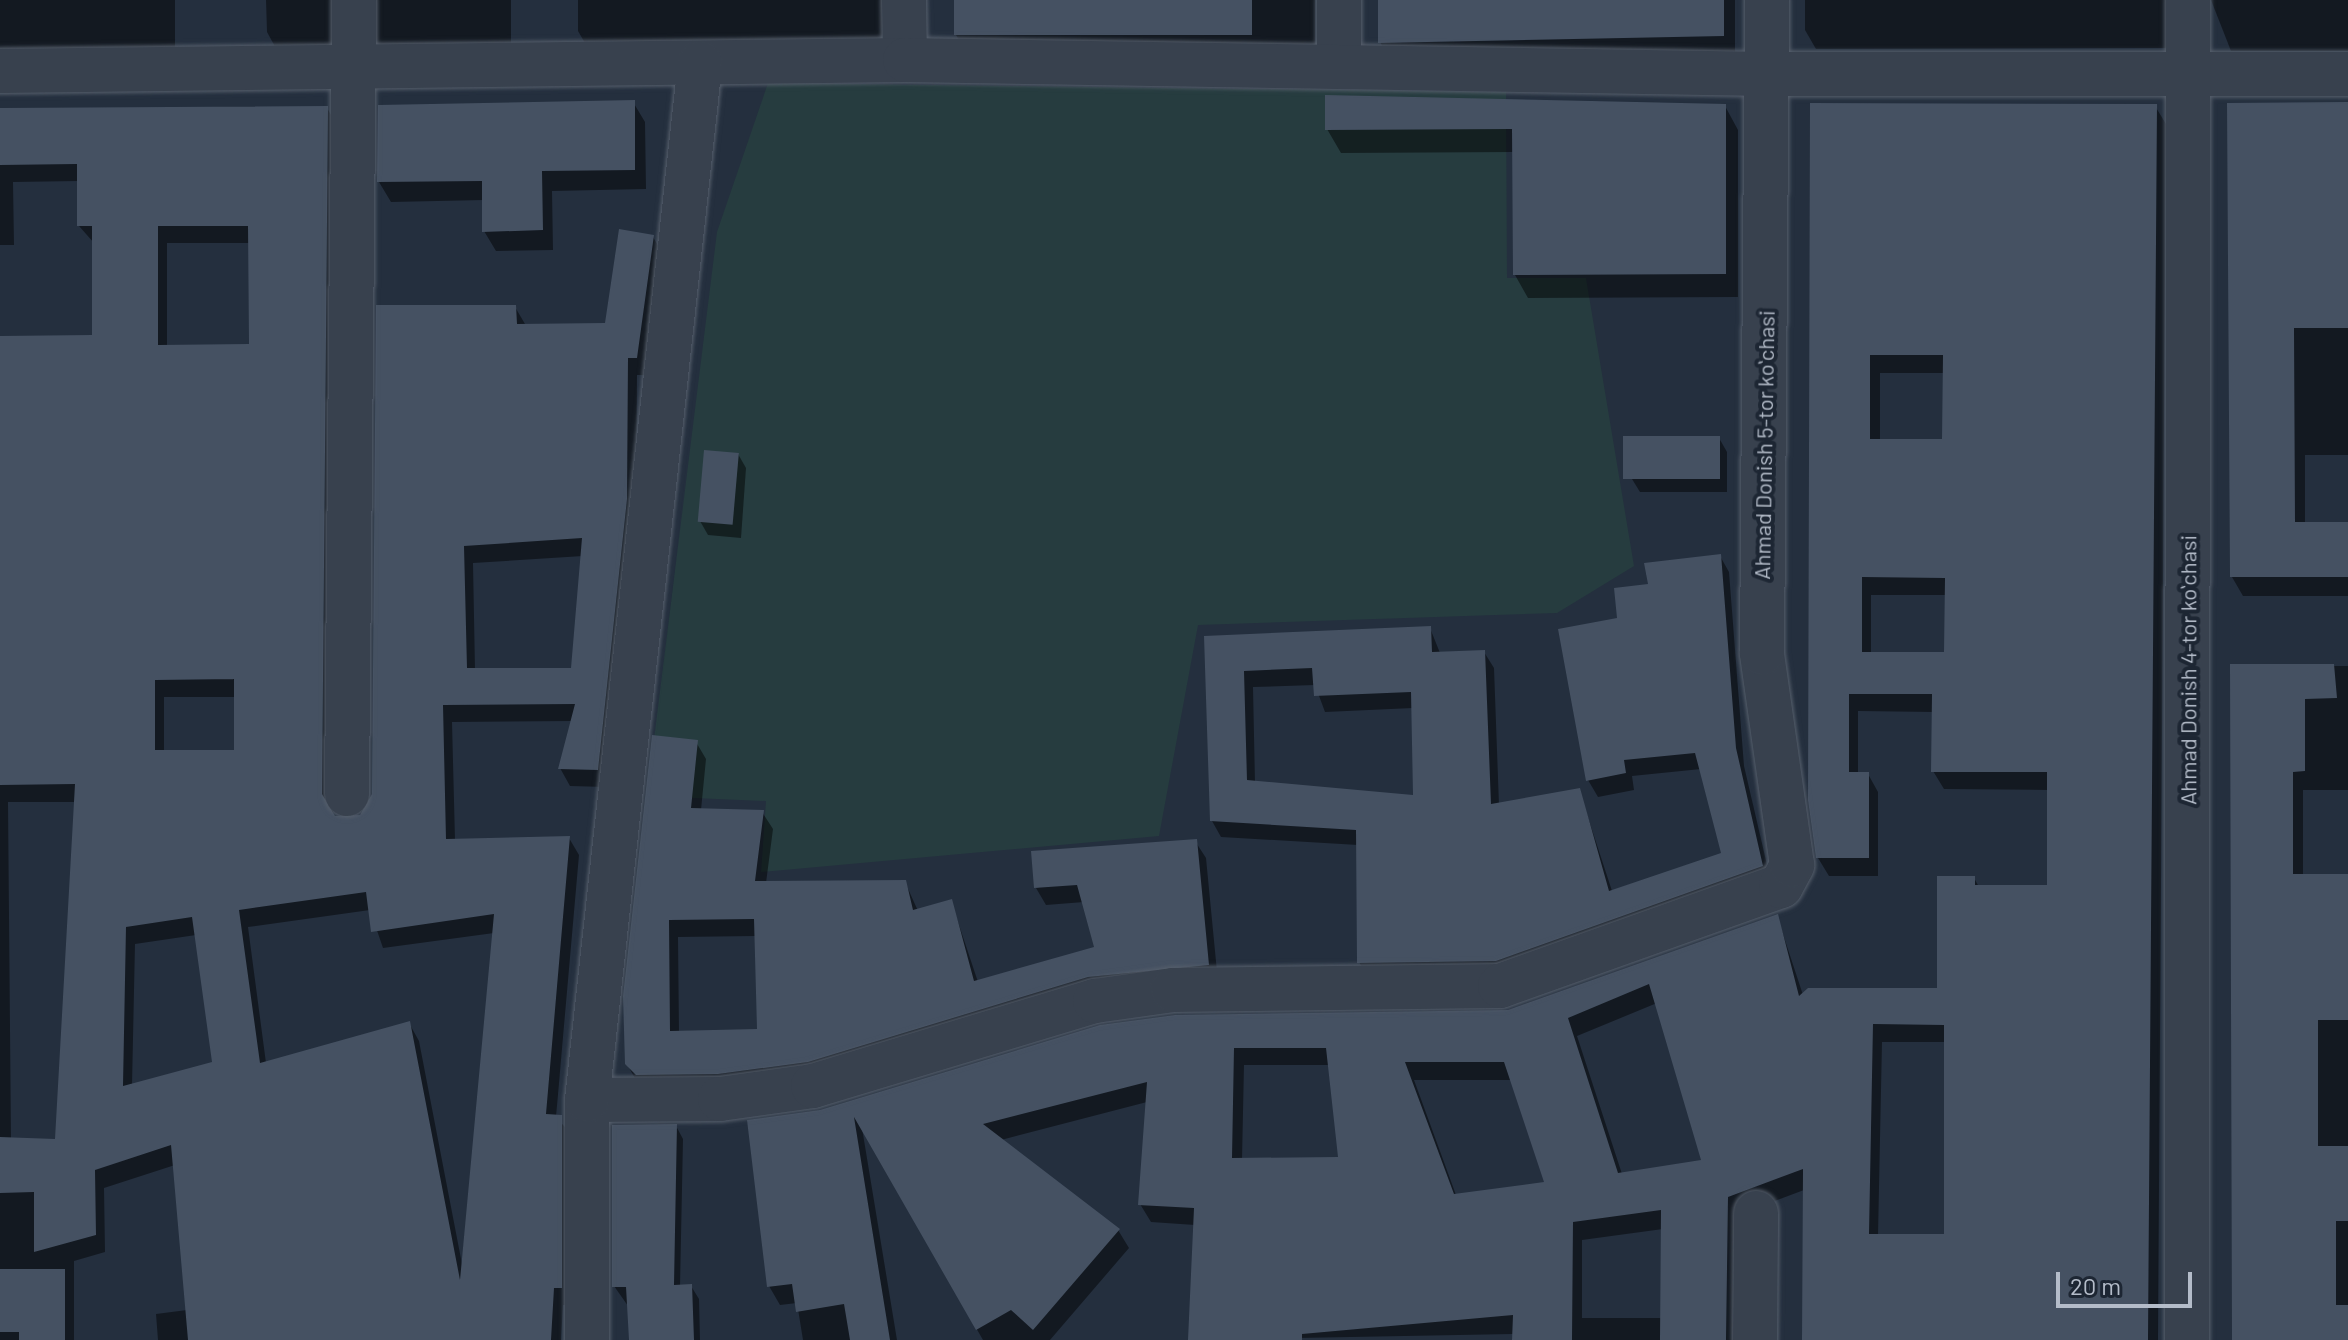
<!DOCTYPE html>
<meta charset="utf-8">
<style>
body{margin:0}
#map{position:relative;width:2348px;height:1340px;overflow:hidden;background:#242f3e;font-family:Barlow,sans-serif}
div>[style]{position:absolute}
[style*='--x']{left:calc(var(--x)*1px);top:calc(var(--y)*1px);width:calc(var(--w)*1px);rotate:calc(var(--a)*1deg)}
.green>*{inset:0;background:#263c3f}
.shadow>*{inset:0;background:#0007;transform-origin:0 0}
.building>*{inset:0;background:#455162;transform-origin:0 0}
.roads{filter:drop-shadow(0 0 2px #565f6c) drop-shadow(0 0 2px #565f6c)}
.minor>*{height:44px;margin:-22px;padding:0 22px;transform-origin:22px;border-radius:22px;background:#38414e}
span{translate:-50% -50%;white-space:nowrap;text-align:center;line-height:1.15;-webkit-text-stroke:8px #1d2633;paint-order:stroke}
.street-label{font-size:22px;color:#b4bcc9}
.scale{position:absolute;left:2056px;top:1272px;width:136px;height:36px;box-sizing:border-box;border:4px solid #b4bcc9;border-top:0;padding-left:10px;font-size:24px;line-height:28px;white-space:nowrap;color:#b4bcc9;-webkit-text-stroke:6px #1d2633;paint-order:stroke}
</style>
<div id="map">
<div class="green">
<i style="clip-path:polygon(768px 83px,1506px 92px,1507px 278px,1586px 278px,1634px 566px,1557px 613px,1198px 625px,1159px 836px,761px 872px,766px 801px,647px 796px,717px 232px)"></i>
</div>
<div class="shadow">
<i style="left:0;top:0;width:175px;height:53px"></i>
<i style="clip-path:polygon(266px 0,356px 0,339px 51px,278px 52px,267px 32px)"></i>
<i style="left:376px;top:0;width:135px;height:53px"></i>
<i style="clip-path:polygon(578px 0,890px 0,890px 49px,589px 50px,578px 31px)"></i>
<i style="clip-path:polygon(956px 0,1315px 0,1315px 53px,968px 55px,956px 35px)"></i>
<i style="clip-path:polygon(1380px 0,1735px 0,1735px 56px,1392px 62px,1380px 42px)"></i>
<i style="clip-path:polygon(1805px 0,2190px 0,2173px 48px,1816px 49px,1805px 30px)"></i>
<i style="clip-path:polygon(2211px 0,2348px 0,2348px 51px,2231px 51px)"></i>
<i style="clip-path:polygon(633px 102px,645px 122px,646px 189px,552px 191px,553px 250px,496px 251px,484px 231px,484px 200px,391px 202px,379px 182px)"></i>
<i style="clip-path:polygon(2348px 104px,2348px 455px,2305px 455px,2305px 524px,2348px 524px,2348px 596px,2243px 596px,2232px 577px)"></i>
<i style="clip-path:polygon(evenodd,1812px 105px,2155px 106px,2166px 124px,2158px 1340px,1804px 1340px,1804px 1190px,1738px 1215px,1738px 1340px,1512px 1340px,1513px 1334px,1192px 1340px,1195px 1225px,1151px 1222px,1140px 1204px,1147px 1102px,1001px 1140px,1118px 1230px,1129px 1248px,1050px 1340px,983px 1340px,862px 1128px,897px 1340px,803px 1340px,797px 1303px,780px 1305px,769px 1286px,820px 1112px,1101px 1027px,1501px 1013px,1777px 916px,1803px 995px,1939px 990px,1974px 878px,1979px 887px,2049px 887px,2049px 790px,1944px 789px,1933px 771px,1934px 712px,1858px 711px,1858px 774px,1868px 774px,1878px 792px,1878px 876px,1829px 876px,1818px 858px,1812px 105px,1880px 373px,1945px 373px,1944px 441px,1880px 441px,1880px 373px,1812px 105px,1871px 595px,1947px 595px,1946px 654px,1871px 654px,1871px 595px,1812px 105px,1657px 1003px,1703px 1161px,1622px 1174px,1577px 1036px,1657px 1003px,1812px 105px,1882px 1042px,1946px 1042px,1946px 1236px,1878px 1236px,1882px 1042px,1812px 105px,1244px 1065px,1330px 1065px,1340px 1159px,1242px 1160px,1244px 1065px,1812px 105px,1414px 1080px,1512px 1080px,1546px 1183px,1456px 1195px,1414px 1080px,1812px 105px,1663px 1229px,1662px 1318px,1582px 1318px,1582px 1240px,1663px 1229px)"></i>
<i style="clip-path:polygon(1725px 106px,1738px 130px,1738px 297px,1528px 298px,1515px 275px,1514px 152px,1341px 153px,1327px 129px)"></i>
<i style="clip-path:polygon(evenodd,327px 108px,337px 125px,333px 817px,360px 818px,374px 795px,515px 307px,525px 324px,607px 325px,653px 237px,663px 254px,646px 375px,637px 375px,636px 518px,607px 787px,570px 786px,560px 768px,573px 721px,452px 722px,455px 840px,569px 838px,579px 855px,556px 1117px,571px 1134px,571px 1305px,563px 1305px,561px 1340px,158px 1340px,156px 1314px,187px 1310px,175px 1165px,104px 1188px,105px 1252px,74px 1261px,74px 1340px,0 1340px,0 338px,94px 337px,94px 243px,79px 226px,79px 181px,13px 182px,14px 245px,0 245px,0 110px,327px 108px,167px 243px,250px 243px,251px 346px,167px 347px,167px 243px,327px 108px,583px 556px,573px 670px,475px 670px,473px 563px,583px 556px,327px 108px,164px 697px,236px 697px,236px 752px,164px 752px,164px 697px,327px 108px,8px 802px,76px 802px,57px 1141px,11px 1140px,8px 802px,327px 108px,370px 910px,383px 948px,494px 933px,462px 1264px,419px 1041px,409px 1023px,266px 1063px,248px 927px,370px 910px,327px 108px,196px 935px,214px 1064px,132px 1086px,135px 944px,196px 935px)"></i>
<i style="clip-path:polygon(1719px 438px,1727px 452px,1727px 492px,1640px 492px,1632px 479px)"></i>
<i style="clip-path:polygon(738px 454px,746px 468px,741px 538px,708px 535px,700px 521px)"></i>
<i style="clip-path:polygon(evenodd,1720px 556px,1729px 572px,1744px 766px,1771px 882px,1505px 977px,1368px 978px,1359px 962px,1358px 845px,1221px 837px,1212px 821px,1206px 637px,1430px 628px,1440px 653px,1484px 652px,1494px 668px,1499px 805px,1579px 790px,1612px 891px,1724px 854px,1701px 769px,1632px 776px,1634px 790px,1598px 797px,1588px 780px,1620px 619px,1720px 556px,1315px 685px,1325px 712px,1413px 708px,1415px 797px,1255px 783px,1253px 687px,1315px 685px)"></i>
<i style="clip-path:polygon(2232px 666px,2348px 666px,2348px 790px,2303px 790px,2303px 876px,2348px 876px,2348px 1340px,2235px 1340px)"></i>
<i style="clip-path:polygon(evenodd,696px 742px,706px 759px,701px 810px,762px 812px,773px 829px,766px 883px,905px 882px,918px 911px,951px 901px,978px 982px,1097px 949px,1084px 902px,1046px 905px,1036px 888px,1195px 841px,1206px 858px,1218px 982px,818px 1078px,637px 1082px,627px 1064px,696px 742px,756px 936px,759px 1031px,679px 1033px,678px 937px,756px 936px)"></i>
<i style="clip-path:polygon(676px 1126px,683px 1139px,680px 1287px,691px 1286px,699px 1299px,700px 1340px,652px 1340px,614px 1286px)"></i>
</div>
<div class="building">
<i style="left:954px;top:0;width:298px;height:35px"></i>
<i style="clip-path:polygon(1378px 0,1724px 0,1724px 36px,1378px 43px)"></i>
<i style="clip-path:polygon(1325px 95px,1726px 104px,1726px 274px,1513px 275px,1512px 129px,1325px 130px)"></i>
<i style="clip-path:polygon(635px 100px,635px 170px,542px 171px,543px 230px,482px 232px,482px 181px,377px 182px,378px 105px)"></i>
<i style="clip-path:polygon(2348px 102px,2348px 328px,2294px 328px,2295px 522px,2348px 522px,2348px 577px,2230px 577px,2227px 103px)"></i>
<i style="clip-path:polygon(evenodd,1810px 103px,2157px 104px,2148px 1340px,1802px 1340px,1803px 1169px,1728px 1197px,1726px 1340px,1660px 1340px,1661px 1210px,1573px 1222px,1572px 1340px,1512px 1340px,1513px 1315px,1302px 1334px,1302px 1340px,1188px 1340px,1194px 1208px,1138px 1205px,1147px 1082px,983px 1124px,1120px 1229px,1033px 1330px,1011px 1310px,976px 1330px,854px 1117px,890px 1340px,850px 1340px,844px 1304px,796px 1312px,792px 1284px,767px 1287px,747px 1120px,820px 1110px,1100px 1025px,1175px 1015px,1508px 1010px,1778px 914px,1799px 996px,1808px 988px,1937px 988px,1937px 876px,1975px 876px,1975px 885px,2047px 885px,2047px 772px,1931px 772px,1932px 694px,1849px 694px,1849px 772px,1869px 772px,1869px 858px,1816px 858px,1808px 800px,1810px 103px,1870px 355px,1943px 355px,1942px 439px,1870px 439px,1870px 355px,1810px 103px,1862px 577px,1945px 578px,1944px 652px,1862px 652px,1862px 577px,1810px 103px,1649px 984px,1701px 1160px,1618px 1173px,1568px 1018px,1649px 984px,1810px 103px,1873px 1024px,1944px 1025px,1944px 1234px,1869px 1234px,1873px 1024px,1810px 103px,1234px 1048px,1326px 1048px,1338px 1157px,1232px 1158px,1234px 1048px,1810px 103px,1405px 1062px,1504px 1062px,1544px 1182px,1454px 1194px,1405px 1062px)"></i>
<i style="clip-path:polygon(evenodd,328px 106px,322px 794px,335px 816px,360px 815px,372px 794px,376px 305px,516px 305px,517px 324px,605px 323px,619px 229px,654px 235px,637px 358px,628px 358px,627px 499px,598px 770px,558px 769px,575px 704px,443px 705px,446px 839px,570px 836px,546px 1114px,562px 1115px,562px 1288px,554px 1288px,551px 1340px,188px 1340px,171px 1145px,95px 1170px,96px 1235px,34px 1252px,34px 1192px,0 1193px,0 1137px,55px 1139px,75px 784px,0 785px,0 336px,92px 335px,92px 226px,77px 226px,77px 164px,0 165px,0 108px,328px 106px,158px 226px,248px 226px,249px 344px,158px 345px,158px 226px,328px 106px,582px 538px,571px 668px,467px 668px,464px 546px,582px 538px,328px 106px,234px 679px,234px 750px,155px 750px,155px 680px,234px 679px,328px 106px,366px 892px,371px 932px,494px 914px,460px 1280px,410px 1021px,260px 1063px,239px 910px,366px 892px,328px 106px,192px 917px,212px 1062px,123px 1086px,126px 927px,192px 917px)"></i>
<i style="left:1720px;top:436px;width:43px;height:97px;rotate:90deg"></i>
<i style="left:704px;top:450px;width:35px;height:72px;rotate:5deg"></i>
<i style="clip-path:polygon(evenodd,1721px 554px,1736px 748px,1763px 866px,1496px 961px,1357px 963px,1356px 830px,1210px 821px,1204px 636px,1431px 626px,1432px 652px,1485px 650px,1491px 804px,1580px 788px,1609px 891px,1721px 853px,1695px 753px,1624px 760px,1626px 773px,1586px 781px,1558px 629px,1617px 618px,1614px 588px,1648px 584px,1644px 563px,1721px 554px,1312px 668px,1314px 696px,1411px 692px,1413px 795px,1247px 780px,1244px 671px,1312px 668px)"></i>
<i style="clip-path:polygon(2230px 664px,2334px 664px,2337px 698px,2305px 699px,2305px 771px,2293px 772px,2293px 874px,2348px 874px,2348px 1020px,2318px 1020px,2318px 1146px,2348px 1146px,2348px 1221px,2336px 1221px,2336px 1305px,2348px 1305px,2348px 1340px,2232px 1340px)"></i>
<i style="clip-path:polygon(evenodd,652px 735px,698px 740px,691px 808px,764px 810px,755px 881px,906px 880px,913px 910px,952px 899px,974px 981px,1094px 947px,1077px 885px,1034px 888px,1031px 851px,1197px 839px,1209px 965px,1088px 977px,808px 1062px,718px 1074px,636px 1075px,625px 1064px,623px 996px,652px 735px,754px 919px,757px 1029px,670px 1031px,669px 920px,754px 919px)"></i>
<i style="clip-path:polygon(677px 1124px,674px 1285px,692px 1284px,694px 1340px,629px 1340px,626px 1287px,612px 1287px,612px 1125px)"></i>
<i style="clip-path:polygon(0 1269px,65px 1269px,65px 1340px,19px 1340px,19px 1332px,0 1332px)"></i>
</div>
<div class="roads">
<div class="minor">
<i style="--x:904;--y:0;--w:60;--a:89"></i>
<i style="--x:1339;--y:64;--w:64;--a:-90"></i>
<i style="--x:0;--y:71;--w:905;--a:-0.7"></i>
<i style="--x:905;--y:60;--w:863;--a:0.93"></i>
<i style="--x:1768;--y:74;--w:580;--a:0"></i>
<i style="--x:347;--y:794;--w:794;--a:-89.49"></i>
<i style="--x:587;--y:1100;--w:133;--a:-0.4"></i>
<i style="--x:720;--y:1099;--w:94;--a:-8"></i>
<i style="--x:813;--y:1086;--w:295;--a:-16.8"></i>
<i style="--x:1095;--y:1001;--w:79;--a:-8"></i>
<i style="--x:1173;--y:990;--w:327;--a:-0.7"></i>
<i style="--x:1500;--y:986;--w:298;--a:-19.6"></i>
<i style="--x:1781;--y:886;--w:24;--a:-62"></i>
<i style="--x:1792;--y:865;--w:214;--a:-98.1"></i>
<i style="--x:1762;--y:653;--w:653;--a:-89.56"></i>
<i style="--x:587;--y:1340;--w:240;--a:-90"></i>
<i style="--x:587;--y:1100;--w:1043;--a:-83.78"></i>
<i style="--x:1755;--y:1340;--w:127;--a:-89.5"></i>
<i style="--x:2187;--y:1340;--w:1340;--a:-89.96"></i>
</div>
</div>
<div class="street-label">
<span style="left:1764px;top:445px;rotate:-89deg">Ahmad Donish 5-tor koʻchasi</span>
<span style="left:2188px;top:670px;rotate:-90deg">Ahmad Donish 4-tor koʻchasi</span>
</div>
<div class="scale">20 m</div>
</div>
